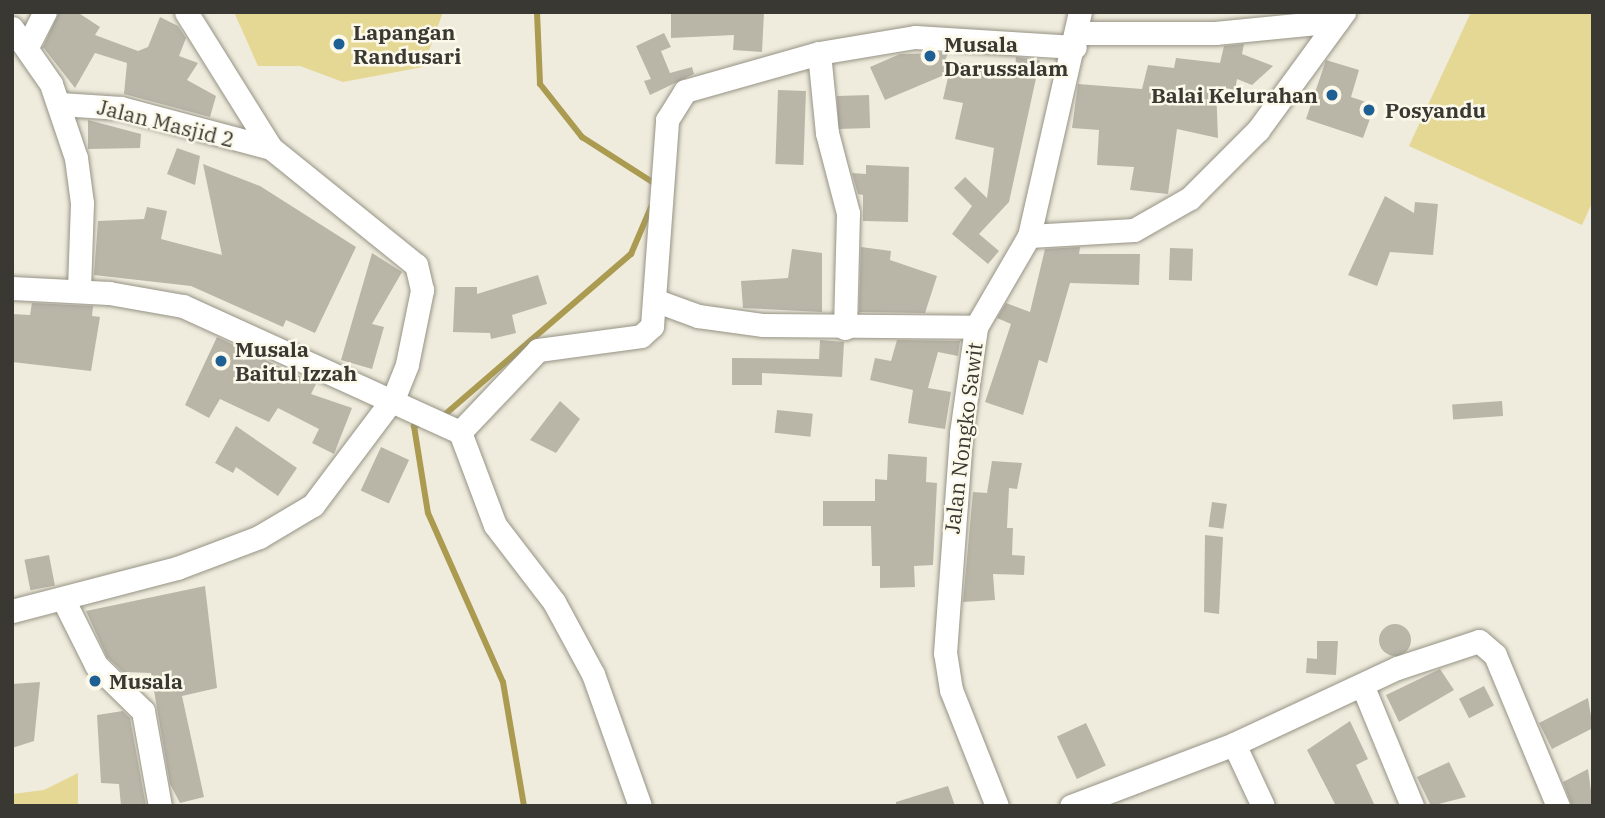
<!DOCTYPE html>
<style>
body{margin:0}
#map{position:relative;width:1605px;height:818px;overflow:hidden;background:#efecdd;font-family:"IBM Plex Serif",serif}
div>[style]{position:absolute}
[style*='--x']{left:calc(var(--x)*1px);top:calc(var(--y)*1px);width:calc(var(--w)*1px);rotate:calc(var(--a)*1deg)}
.green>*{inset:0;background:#e5d794}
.stream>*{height:6px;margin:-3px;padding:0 3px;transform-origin:3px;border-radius:3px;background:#ab9b50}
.building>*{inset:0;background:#b9b6a8;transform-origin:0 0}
.round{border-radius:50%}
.roads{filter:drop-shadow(0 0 2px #969385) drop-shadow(0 0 2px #969385)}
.street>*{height:23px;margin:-11.5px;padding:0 11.5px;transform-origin:11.5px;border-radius:11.5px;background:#fff}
.dots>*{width:19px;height:19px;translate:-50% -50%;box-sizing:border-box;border:4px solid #fcf9ea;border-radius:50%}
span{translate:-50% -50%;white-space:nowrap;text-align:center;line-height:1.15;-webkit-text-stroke:5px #fcf9ea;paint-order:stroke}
.poi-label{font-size:21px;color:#393833;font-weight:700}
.left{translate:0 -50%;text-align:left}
.right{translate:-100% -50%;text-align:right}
.street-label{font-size:21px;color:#393833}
.frame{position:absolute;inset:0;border:14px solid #393833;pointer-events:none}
</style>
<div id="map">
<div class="green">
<i style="clip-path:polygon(234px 12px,443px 12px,423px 67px,343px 82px,300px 66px,258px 66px)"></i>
<i style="clip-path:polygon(1471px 12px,1593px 12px,1593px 201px,1582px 225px,1409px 146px)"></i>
<i style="clip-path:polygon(78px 773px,78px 806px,12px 806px,12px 794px,44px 790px)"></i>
</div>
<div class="stream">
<i style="--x:537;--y:12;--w:72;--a:87.6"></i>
<i style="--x:540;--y:84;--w:68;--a:51.6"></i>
<i style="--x:582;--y:137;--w:89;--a:32.6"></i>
<i style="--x:442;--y:417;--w:250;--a:-40.8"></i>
<i style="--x:631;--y:254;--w:51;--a:-66.9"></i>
<i style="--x:425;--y:422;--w:12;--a:160"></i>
<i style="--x:414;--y:426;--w:88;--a:80.9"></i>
<i style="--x:428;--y:513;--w:185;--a:66.1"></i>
<i style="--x:503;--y:682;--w:126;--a:80.4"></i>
</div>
<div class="building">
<i style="clip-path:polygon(59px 12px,77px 12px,100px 27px,95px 35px,138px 51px,148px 47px,160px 17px,178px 26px,186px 38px,179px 56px,198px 63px,187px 80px,216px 96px,210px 117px,124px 94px,127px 63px,95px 53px,75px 88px,43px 47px)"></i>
<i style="clip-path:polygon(671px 12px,764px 12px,762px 52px,733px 50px,734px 35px,671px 38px)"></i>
<i style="clip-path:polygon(664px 33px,671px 47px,661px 51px,670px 73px,692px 67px,694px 74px,650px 95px,644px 81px,651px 79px,636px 46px)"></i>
<i style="clip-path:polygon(1244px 44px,1242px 54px,1273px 66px,1252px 85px,1237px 79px,1235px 90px,1216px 86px,1218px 138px,1177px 129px,1168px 194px,1130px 190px,1134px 167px,1097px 165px,1099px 130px,1072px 128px,1078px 84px,1142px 89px,1148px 65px,1174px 68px,1176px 58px,1220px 63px,1224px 46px)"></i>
<i style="clip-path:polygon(948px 53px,945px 61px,1015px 70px,1016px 57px,1040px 60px,1009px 202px,979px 234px,999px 251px,988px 264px,952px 234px,972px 206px,954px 188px,965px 177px,987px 198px,994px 148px,955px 139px,963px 103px,943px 99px,949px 73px,885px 100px,870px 67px,900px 54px)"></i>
<i style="clip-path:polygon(1326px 60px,1359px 70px,1351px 97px,1375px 105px,1363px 138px,1306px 119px)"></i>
<i style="left:778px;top:90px;width:28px;height:74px;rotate:2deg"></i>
<i style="left:869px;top:95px;width:33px;height:32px;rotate:88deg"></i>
<i style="clip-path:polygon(88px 120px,141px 134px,140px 148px,88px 149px)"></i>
<i style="clip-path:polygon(177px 148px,200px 156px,195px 185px,167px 174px)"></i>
<i style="clip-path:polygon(203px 164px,260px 186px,356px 247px,315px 333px,286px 320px,283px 327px,191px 286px,94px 275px,98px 221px,144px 219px,147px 207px,167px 211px,161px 239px,222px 255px)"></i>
<i style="clip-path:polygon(866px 165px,909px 167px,908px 222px,863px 221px,863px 195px,858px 194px,852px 173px,866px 174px)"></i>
<i style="clip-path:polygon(1385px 196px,1414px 213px,1415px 202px,1438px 204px,1433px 255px,1390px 252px,1377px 286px,1348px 275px)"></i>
<i style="clip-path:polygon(861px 247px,891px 251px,890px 260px,937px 276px,925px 313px,859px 312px)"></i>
<i style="clip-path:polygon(1080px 247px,1079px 254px,1140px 254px,1139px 285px,1070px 283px,1047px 363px,1039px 360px,1023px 415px,985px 402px,1011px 324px,997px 318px,1006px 303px,1030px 312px,1045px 249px)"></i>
<i style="left:1170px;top:248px;width:23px;height:32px;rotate:2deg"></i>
<i style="clip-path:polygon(792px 249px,822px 253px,822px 312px,743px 308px,741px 281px,788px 278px)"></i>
<i style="clip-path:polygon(372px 253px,402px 272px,372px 324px,384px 327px,372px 369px,341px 360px)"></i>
<i style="clip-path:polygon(538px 275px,547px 304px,512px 315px,516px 333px,491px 339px,490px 333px,453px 332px,455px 287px,477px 287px,477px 294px)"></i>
<i style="clip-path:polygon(32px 303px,93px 306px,92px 316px,100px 317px,91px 371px,12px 362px,12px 314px,30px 315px)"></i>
<i style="clip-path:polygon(217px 337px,316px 384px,311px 394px,352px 408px,334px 454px,312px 443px,319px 429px,278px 408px,269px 422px,220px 399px,209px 418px,185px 405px)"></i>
<i style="clip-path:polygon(820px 340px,844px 342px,842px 377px,762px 373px,762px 385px,732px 385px,732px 358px,819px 359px)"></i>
<i style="clip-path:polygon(897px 340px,960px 341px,958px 356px,938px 352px,928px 388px,951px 392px,945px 429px,908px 423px,913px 390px,870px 380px,875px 358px,891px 361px)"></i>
<i style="clip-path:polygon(560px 401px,580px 419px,556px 453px,530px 440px)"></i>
<i style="left:1502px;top:401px;width:15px;height:50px;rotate:86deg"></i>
<i style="left:777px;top:410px;width:36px;height:23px;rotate:6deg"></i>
<i style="clip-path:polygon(236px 426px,297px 468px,278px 496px,236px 467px,233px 473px,215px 463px)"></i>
<i style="left:381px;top:447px;width:31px;height:48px;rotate:25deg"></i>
<i style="clip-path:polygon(888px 454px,927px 457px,926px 482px,937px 483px,933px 565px,914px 566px,915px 587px,880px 588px,880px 566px,872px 566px,871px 526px,823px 526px,823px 501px,875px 501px,875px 479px,887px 480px)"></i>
<i style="clip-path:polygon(992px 461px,1022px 463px,1017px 489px,1009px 488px,1007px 528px,1013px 528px,1012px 555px,1025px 556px,1024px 575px,993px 574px,995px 600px,963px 602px,973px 492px,987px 493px)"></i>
<i style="left:1212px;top:502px;width:15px;height:25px;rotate:8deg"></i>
<i style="clip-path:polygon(1205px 535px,1223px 537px,1219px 614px,1204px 612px)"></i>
<i style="left:49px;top:555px;width:31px;height:25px;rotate:79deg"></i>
<i style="clip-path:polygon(205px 586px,217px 688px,182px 696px,204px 797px,180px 803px,170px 784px,151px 673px,123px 672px,107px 657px,86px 611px)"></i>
<i class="round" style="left:1379px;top:624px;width:32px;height:32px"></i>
<i style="clip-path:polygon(1317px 641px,1338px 641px,1336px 675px,1306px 673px,1307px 658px,1317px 659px)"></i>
<i style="clip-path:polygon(1440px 669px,1454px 690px,1399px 722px,1386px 695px)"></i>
<i style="clip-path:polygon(40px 682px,34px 741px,12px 748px,12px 684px)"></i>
<i style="left:1484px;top:686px;width:22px;height:28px;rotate:63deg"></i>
<i style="clip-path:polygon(1588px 698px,1593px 728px,1552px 749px,1539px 723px)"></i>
<i style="clip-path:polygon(123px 711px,130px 718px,146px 806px,121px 806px,119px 784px,101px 783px,97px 715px)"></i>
<i style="clip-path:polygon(1350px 721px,1368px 759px,1356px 765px,1375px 806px,1336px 806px,1307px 750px)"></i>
<i style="left:1086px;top:723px;width:47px;height:32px;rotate:65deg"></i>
<i style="clip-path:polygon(1449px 762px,1466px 797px,1431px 806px,1417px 777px)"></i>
<i style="clip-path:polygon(1588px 769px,1593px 806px,1572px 806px,1563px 782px)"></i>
<i style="clip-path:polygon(948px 786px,955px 806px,896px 806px,896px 802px)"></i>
</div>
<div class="roads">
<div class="street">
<i style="--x:12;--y:28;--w:68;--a:55.1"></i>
<i style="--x:51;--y:84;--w:78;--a:71.3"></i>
<i style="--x:76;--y:158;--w:45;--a:82.4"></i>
<i style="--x:82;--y:203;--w:87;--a:92"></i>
<i style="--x:1078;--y:33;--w:137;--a:0"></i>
<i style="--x:1215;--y:33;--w:123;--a:-5.6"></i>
<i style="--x:28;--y:45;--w:37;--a:-63"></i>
<i style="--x:819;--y:53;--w:80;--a:84.3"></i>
<i style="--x:827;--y:133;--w:83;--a:75.3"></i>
<i style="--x:848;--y:213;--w:115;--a:91.5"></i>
<i style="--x:60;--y:104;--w:61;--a:3.8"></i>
<i style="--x:121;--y:108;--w:155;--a:14.9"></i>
<i style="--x:1029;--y:236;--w:105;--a:-3.3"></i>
<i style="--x:1134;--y:230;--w:64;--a:-29.7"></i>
<i style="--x:1190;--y:198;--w:96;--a:-45"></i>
<i style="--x:1258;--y:130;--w:146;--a:-53.9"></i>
<i style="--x:12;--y:288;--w:97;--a:3"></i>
<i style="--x:109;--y:293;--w:75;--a:10"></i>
<i style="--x:183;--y:306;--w:304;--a:24.5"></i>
<i style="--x:657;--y:301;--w:44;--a:20.1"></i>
<i style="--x:698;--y:316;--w:66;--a:7.9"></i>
<i style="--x:763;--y:325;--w:213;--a:0.5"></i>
<i style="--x:460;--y:432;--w:113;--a:-46.4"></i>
<i style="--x:538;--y:350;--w:104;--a:-7.7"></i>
<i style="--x:641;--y:336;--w:15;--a:-42"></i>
<i style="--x:652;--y:326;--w:207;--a:-85.8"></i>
<i style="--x:667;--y:120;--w:34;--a:-58"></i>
<i style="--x:685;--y:91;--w:139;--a:-15.8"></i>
<i style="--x:819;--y:53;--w:97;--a:-9.5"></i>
<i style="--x:915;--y:37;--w:160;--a:3.6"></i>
<i style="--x:460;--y:432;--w:99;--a:69.4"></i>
<i style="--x:495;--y:525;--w:97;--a:52.5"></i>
<i style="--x:554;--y:602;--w:82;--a:61.6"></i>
<i style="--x:593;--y:674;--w:140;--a:70.4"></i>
<i style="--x:64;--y:601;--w:72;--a:63.4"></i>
<i style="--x:96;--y:665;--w:66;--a:44.4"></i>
<i style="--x:143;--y:711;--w:97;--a:79.9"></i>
<i style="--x:12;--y:611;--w:171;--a:-14.6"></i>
<i style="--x:177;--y:568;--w:88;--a:-20.7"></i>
<i style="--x:259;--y:537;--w:63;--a:-30.7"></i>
<i style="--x:313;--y:505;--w:135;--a:-53.1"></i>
<i style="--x:394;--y:397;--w:35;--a:-68"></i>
<i style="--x:407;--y:364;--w:76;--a:-78.5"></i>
<i style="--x:422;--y:290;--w:26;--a:-103"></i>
<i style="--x:416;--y:265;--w:186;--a:-141.1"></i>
<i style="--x:271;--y:148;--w:160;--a:-122"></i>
<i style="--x:1363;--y:687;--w:129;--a:67.6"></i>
<i style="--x:1234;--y:744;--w:68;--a:64.9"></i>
<i style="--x:997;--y:806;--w:125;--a:-111.6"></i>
<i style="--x:951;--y:690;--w:37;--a:-99"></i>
<i style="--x:945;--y:653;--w:221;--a:-85.8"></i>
<i style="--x:961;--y:433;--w:107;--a:-81.9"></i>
<i style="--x:976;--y:327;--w:105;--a:-59.8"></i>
<i style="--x:1029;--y:236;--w:230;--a:-77.2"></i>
<i style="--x:1071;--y:806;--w:174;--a:-20.8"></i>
<i style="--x:1234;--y:744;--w:180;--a:-25"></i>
<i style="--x:1397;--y:668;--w:86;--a:-18.2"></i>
<i style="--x:1479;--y:641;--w:21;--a:41"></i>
<i style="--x:1495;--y:655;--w:164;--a:67.4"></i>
</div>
</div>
<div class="dots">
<i style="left:339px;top:44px;background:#1e5f94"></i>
<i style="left:930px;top:56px;background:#1e5f94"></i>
<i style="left:1332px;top:95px;background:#1e5f94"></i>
<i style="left:1369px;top:110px;background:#1e5f94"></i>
<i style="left:221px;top:361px;background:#1e5f94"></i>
<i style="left:95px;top:681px;background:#1e5f94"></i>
</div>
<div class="poi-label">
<span class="left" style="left:353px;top:44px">Lapangan<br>Randusari</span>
<span class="left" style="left:944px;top:56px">Musala<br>Darussalam</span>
<span class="right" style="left:1318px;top:95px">Balai Kelurahan</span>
<span class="left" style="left:1385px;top:110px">Posyandu</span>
<span class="left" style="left:235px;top:361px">Musala<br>Baitul Izzah</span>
<span class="left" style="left:109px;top:681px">Musala</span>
</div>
<div class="street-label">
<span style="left:166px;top:123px;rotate:14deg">Jalan Masjid 2</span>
<span style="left:963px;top:438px;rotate:-83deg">Jalan Nongko Sawit</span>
</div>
<div class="frame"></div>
</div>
